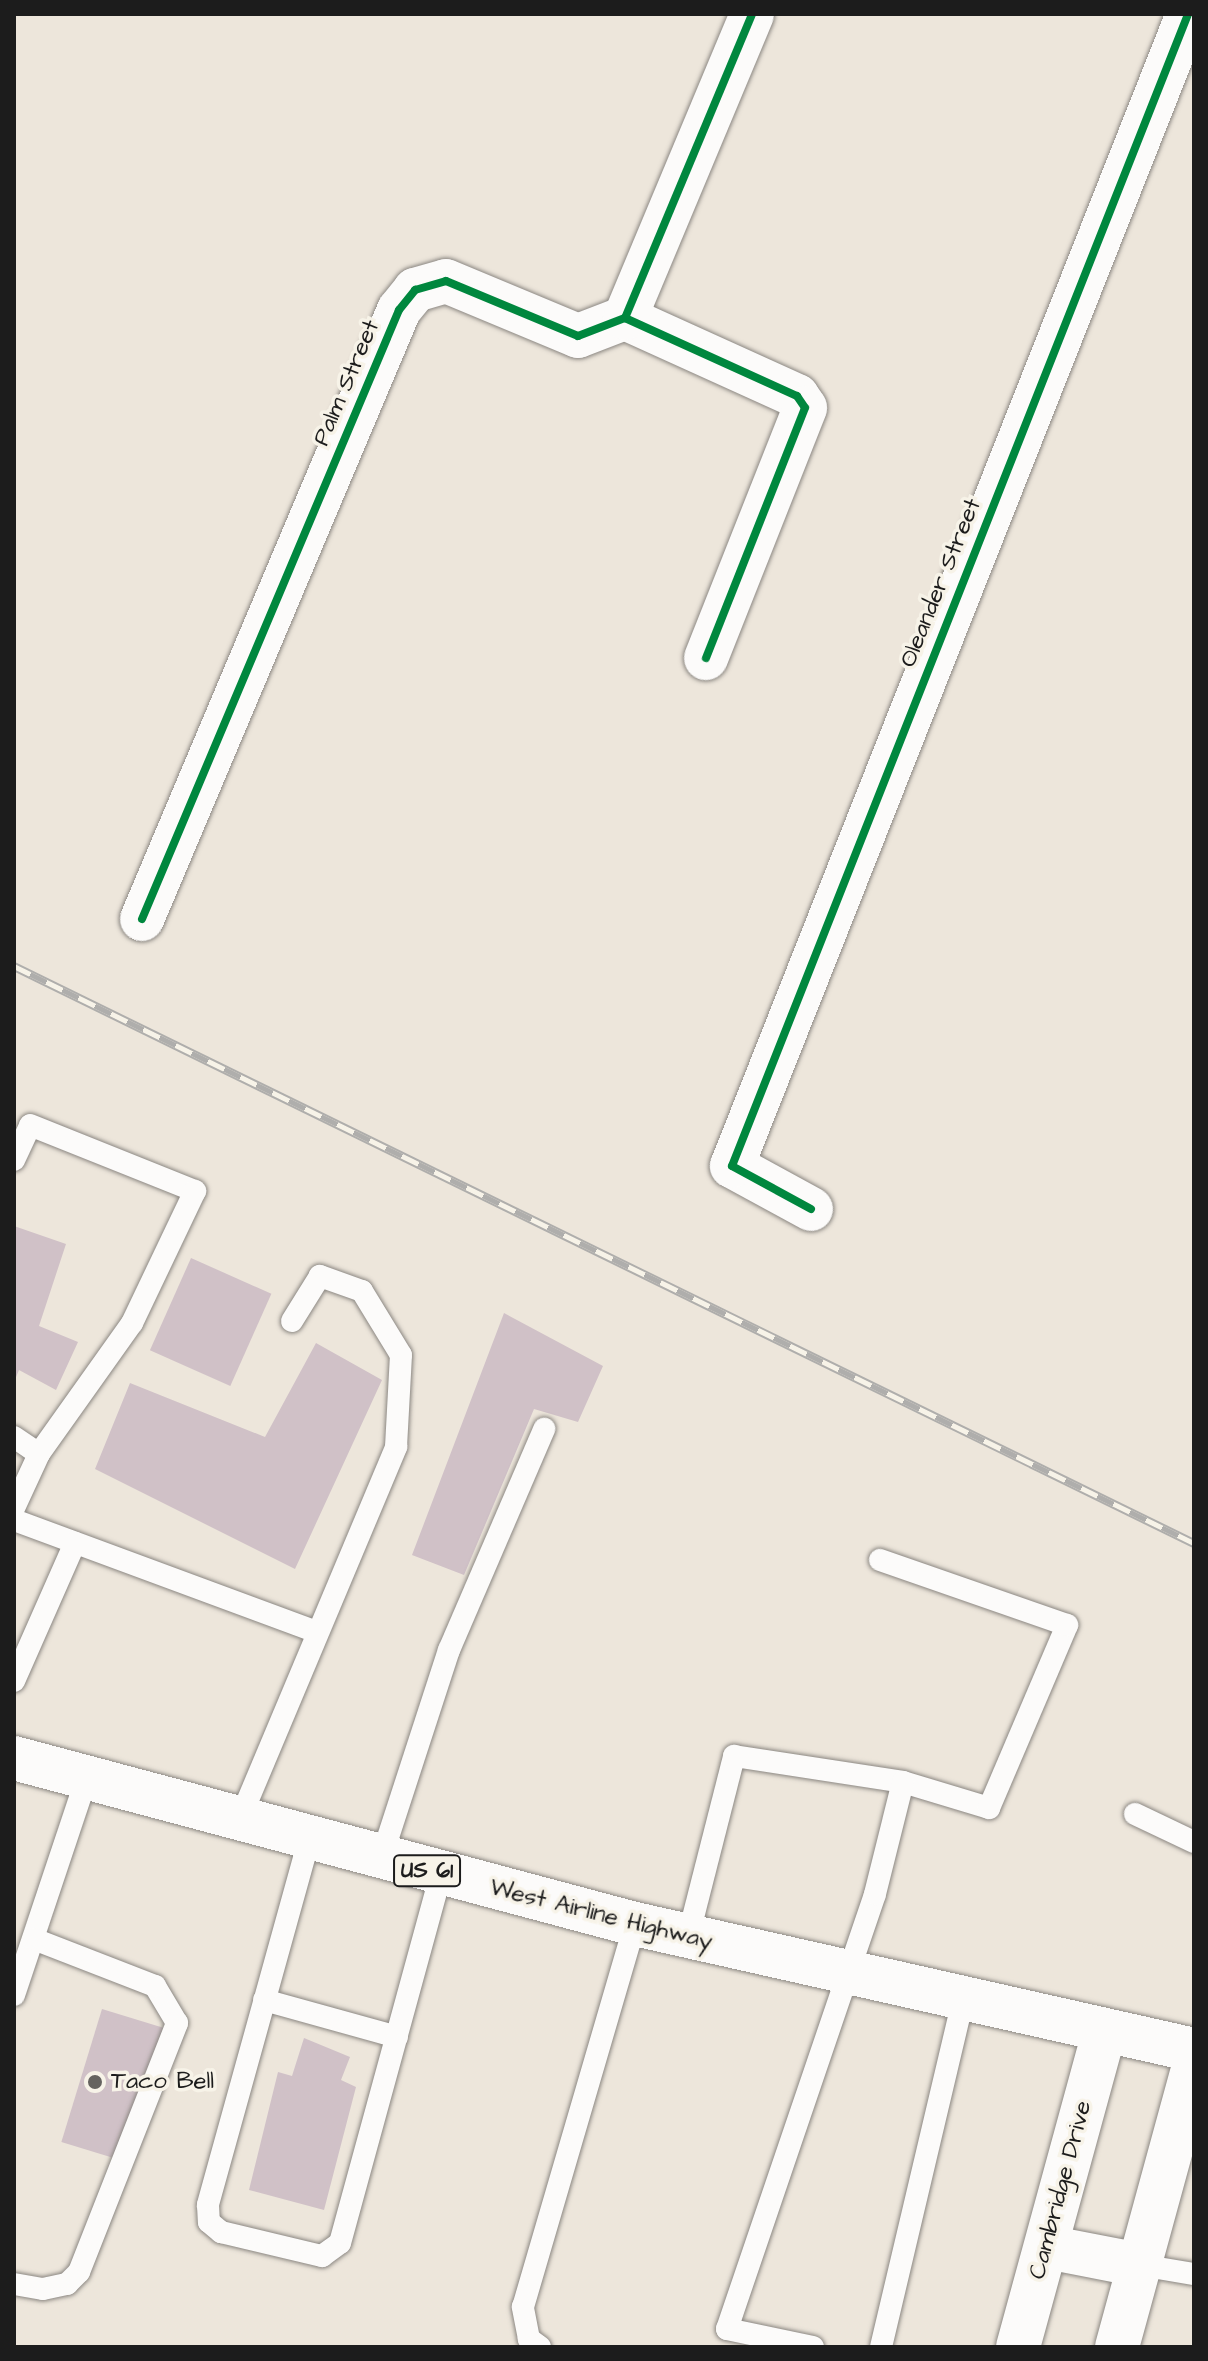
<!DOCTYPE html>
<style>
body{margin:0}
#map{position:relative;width:1208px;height:2361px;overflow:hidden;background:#ede6db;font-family:"Architects Daughter",sans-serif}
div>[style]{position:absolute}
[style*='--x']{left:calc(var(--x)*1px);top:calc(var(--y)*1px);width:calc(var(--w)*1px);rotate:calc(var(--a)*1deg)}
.building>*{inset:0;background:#d0c1c7;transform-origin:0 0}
.roads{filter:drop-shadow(0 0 2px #8b8782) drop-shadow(0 0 2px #8b8782)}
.service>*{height:22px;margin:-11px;padding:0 11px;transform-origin:11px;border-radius:11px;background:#fcfbfa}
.minor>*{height:44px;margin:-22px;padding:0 22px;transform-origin:22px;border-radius:22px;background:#fcfbfa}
.tertiary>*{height:44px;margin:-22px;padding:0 22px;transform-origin:22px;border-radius:22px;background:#fcfbfa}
.trunk>*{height:44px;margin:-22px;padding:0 22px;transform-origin:22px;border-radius:22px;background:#fcfbfa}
.rail>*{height:9px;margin-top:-4.5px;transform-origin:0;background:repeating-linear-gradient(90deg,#f7f3e8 0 18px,#afaeac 0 36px);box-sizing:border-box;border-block:2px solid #afaeac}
.cycleway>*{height:8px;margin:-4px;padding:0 4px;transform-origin:4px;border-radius:4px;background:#00873e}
.dots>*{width:22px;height:22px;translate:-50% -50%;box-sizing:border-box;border:4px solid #f7f3e8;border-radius:50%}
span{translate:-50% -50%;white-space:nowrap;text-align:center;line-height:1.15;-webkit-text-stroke:7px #f7f3e8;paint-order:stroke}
.shield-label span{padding:2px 6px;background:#f7f3e8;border:2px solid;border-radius:6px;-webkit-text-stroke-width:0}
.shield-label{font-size:22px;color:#1c1c1c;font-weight:700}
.street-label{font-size:24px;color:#1c1c1c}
.poi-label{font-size:24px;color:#1c1c1c}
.left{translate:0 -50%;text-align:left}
.frame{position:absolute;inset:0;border:16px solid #1c1c1c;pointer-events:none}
</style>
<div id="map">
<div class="building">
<i style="clip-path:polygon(14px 1226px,66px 1244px,39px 1326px,78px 1342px,56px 1390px,19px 1370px,14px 1382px)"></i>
<i style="left:191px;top:1258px;width:88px;height:101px;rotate:24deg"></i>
<i style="clip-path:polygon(504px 1313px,603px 1366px,578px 1422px,534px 1409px,464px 1575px,412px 1555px)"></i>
<i style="clip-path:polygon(316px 1343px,382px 1380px,295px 1569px,95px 1469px,130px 1383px,265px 1437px)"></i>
<i style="left:102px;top:2009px;width:64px;height:139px;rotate:17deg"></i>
<i style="clip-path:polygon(304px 2038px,350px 2057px,341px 2080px,356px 2087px,324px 2210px,249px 2190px,278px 2072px,292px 2076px)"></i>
</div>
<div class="roads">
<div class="service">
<i style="--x:14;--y:1160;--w:38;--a:-65"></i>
<i style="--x:30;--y:1125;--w:178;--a:21.8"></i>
<i style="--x:195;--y:1191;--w:146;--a:115.5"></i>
<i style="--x:132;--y:1323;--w:161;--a:125.4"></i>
<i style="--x:39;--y:1454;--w:60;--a:114.8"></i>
<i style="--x:14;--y:1437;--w:30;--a:34"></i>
<i style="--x:14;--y:1520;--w:320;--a:20.3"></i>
<i style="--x:14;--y:1681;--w:151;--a:-66.2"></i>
<i style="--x:1135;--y:1814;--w:65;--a:25.4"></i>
<i style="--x:239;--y:1821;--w:406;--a:-67.2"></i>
<i style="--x:396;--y:1447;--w:92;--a:-86.9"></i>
<i style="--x:401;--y:1355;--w:75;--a:-121.4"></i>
<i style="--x:362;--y:1291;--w:45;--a:-160.3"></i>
<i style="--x:320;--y:1276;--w:53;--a:121.9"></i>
<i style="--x:309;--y:1840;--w:379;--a:105.5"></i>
<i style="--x:208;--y:2205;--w:17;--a:87"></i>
<i style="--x:209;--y:2222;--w:16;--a:40"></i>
<i style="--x:221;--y:2232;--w:104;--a:13.4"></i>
<i style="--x:322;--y:2256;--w:22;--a:-36"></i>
<i style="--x:340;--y:2243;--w:382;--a:-74.7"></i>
<i style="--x:381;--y:1859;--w:220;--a:-72"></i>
<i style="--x:449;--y:1650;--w:241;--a:-66.7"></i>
<i style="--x:688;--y:1937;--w:187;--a:-75.7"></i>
<i style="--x:734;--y:1756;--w:171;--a:8.7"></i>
<i style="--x:903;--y:1782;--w:90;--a:16.8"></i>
<i style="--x:989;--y:1808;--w:199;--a:-66.9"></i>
<i style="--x:1067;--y:1625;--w:198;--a:-160.8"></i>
<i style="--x:14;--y:1995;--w:230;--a:-71.5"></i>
<i style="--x:264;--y:2000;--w:138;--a:15.5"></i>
<i style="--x:1140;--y:2265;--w:55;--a:9.5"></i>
<i style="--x:14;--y:2284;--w:29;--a:10"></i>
<i style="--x:43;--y:2289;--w:25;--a:-12"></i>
<i style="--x:67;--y:2284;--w:17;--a:-45"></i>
<i style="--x:79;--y:2272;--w:268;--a:-68.5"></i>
<i style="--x:177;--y:2023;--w:43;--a:-120.7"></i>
<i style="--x:155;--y:1986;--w:130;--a:-158.8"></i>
<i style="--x:540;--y:2347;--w:14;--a:-144"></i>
<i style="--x:529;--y:2339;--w:33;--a:-101"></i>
<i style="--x:523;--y:2307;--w:399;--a:-73.7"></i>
<i style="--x:813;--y:2347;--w:88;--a:-168.2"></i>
<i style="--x:727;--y:2329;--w:459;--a:-71.2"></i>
<i style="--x:875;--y:1894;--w:115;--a:-76"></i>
<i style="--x:881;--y:2347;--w:357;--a:-76.7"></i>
</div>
<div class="minor">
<i style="--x:625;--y:318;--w:189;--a:24.4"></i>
<i style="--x:797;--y:396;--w:14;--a:56"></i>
<i style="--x:805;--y:408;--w:269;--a:111.6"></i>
<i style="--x:142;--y:919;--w:661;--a:-67.12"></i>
<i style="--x:399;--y:310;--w:26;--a:-51"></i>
<i style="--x:415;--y:290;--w:32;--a:-16"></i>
<i style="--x:446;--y:281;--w:143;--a:22.6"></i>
<i style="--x:578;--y:336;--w:50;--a:-21"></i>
<i style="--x:625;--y:318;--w:329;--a:-67.3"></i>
<i style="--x:811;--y:1209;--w:90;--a:-151.4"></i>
<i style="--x:732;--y:1166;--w:1239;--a:-68.4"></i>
<i style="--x:1047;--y:2247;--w:95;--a:11"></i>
</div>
<div class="tertiary">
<i style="--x:1018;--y:2347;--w:327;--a:-74.7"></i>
<i style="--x:1117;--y:2347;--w:291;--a:-74.7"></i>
</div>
<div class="trunk">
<i style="--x:14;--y:1758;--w:643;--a:14.97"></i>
<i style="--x:635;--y:1924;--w:573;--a:12.7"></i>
</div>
</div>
<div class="rail">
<i style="--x:14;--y:966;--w:1314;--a:26.06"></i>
</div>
<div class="cycleway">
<i style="--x:625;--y:318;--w:189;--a:24.4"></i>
<i style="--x:797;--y:396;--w:14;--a:56"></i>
<i style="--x:805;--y:408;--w:269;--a:111.6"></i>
<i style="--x:142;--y:919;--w:661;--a:-67.12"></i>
<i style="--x:399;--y:310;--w:26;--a:-51"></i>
<i style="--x:415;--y:290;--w:32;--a:-16"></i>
<i style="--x:446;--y:281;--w:143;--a:22.6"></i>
<i style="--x:578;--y:336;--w:50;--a:-21"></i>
<i style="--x:625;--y:318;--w:329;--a:-67.3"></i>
<i style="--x:811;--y:1209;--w:90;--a:-151.4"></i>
<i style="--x:732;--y:1166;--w:1239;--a:-68.4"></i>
</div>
<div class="dots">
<i style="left:95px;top:2082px;background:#65635f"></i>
</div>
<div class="shield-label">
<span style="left:427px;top:1871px">US 61</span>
</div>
<div class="street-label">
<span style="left:347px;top:383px;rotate:-67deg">Palm Street</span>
<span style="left:941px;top:583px;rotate:-68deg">Oleander Street</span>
<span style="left:601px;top:1915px;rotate:14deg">West Airline Highway</span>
<span style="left:1061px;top:2190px;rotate:-75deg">Cambridge Drive</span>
</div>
<div class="poi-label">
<span class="left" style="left:111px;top:2082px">Taco Bell</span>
</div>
<div class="frame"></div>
</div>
